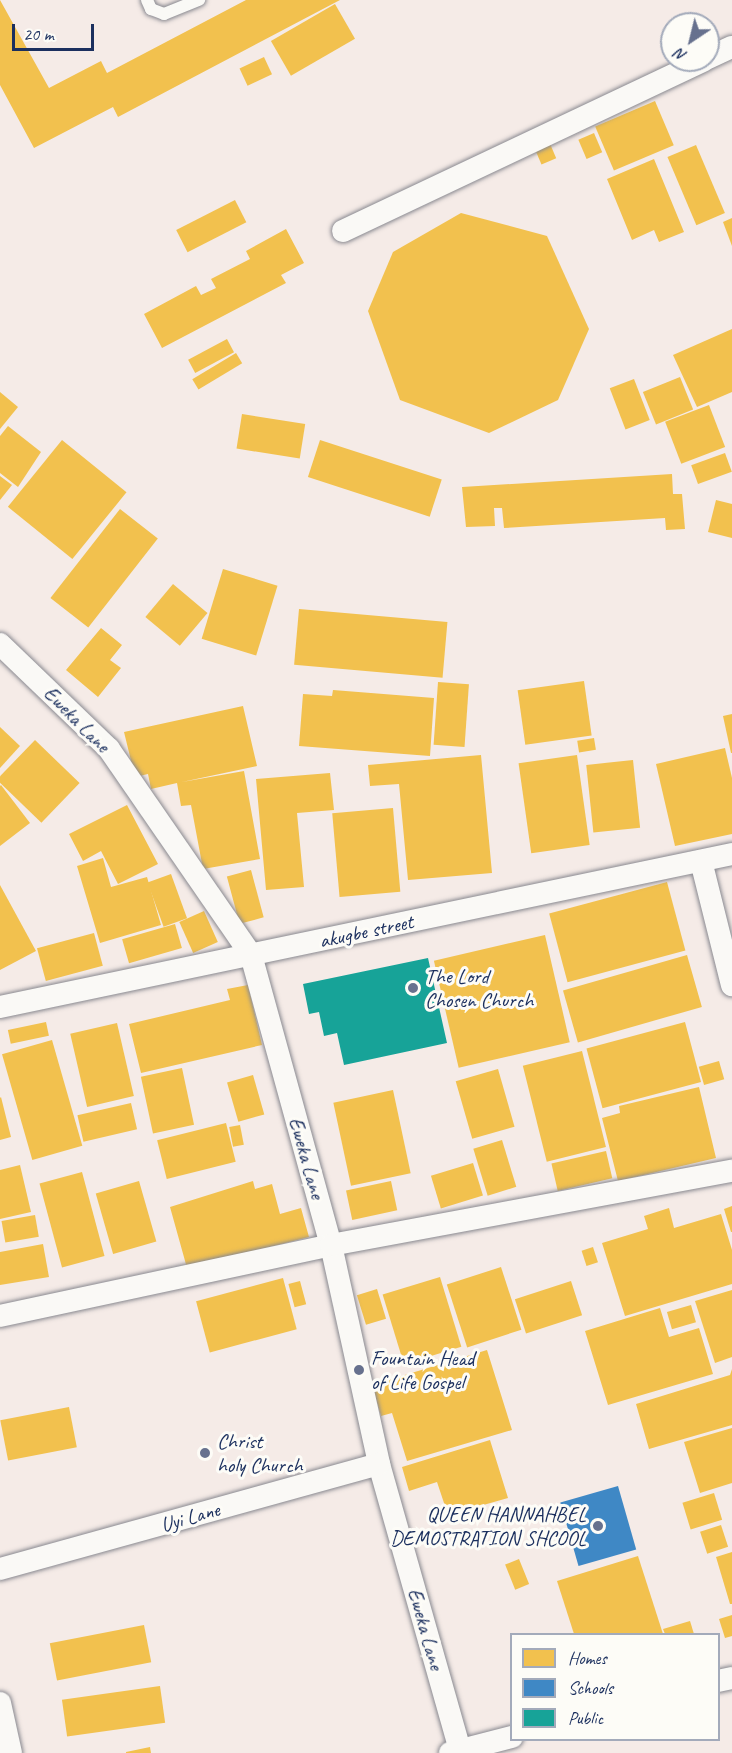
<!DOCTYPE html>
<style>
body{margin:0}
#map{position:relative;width:732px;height:1753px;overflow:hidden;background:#f5ebe7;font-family:Caveat,sans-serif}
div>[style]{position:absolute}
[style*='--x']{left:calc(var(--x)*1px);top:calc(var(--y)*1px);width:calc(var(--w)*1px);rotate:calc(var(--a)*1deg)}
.homes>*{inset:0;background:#f2c14e;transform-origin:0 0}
.schools>*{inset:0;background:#3f88c5;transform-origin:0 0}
.public>*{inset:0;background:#17a398}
.roads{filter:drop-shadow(0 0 2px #898990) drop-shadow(0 0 2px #898990)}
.service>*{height:12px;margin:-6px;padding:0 6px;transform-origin:6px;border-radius:6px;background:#faf9f6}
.minor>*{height:22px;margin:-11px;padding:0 11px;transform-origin:11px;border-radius:11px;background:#faf9f6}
.dots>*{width:16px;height:16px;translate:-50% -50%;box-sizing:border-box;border:3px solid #fdfcf7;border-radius:50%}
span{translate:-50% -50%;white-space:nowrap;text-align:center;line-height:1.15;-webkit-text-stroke:6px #fdfcf7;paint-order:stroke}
.street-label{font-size:21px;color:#1b2f5e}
.poi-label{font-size:21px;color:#1b2f5e}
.left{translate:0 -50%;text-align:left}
.right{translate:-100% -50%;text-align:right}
.legend{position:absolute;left:510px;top:1633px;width:210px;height:108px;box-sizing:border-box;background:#fdfcf7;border:2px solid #a3aaba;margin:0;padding:8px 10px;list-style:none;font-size:18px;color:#1b2f5e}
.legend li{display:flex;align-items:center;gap:12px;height:30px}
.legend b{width:30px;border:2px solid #a3aaba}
.north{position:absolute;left:660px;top:12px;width:60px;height:60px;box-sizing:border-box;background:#fdfcf7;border:2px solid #a3aaba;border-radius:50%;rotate:215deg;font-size:16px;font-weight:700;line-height:24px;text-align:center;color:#1b2f5e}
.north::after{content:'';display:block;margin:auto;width:21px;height:27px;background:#67718e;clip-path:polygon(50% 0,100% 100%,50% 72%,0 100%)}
.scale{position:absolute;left:12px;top:24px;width:82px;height:27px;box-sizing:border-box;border:3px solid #1b2f5e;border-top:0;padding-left:8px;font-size:18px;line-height:21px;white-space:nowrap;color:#1b2f5e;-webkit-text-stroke:4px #fdfcf7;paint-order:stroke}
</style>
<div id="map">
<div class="homes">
<i style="clip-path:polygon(0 0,49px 88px,101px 61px,107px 73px,246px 0,340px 0,118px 117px,113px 107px,34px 148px,0 85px)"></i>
<i style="left:335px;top:4px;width:40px;height:74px;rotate:60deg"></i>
<i style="left:264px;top:57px;width:19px;height:27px;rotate:65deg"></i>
<i style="left:655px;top:101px;width:48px;height:65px;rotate:67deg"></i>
<i style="left:594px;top:133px;width:21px;height:17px;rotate:67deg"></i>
<i style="left:548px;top:139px;width:21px;height:16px;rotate:67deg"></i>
<i style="left:696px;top:145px;width:74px;height:31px;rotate:67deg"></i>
<i style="clip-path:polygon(654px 159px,684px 232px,659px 242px,654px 230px,632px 240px,607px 179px)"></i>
<i style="left:235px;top:200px;width:25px;height:66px;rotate:63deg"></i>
<i style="clip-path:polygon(461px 213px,547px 236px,589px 329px,558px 400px,489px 433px,400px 400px,368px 311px,393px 252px)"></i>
<i style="clip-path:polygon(732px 218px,732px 246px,723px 222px)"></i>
<i style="clip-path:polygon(286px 229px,304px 263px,281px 275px,286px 283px,162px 348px,144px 314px,196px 286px,201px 295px,216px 288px,211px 279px,250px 259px,246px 251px)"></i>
<i style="clip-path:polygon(732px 329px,732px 392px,697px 407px,673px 355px)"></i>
<i style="left:227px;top:339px;width:15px;height:44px;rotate:62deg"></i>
<i style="left:236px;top:353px;width:12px;height:51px;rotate:59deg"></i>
<i style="left:680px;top:377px;width:35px;height:40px;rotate:68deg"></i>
<i style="left:634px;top:379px;width:44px;height:26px;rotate:69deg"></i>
<i style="clip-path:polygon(0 392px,18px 407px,0 429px)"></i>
<i style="left:709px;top:405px;width:45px;height:47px;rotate:69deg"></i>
<i style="left:242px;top:414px;width:64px;height:35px;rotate:9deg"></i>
<i style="clip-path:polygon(8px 426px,41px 452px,18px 487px,0 473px,0 436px)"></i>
<i style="left:62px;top:440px;width:83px;height:86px;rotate:39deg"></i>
<i style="left:320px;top:440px;width:128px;height:39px;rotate:18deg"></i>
<i style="left:725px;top:453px;width:20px;height:36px;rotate:70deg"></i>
<i style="clip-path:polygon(672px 474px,673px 494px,682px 494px,685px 529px,666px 530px,665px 518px,504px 528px,502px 508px,494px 508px,495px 526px,466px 527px,462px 487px)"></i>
<i style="clip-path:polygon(0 476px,12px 485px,0 500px)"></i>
<i style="clip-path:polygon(716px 500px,732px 504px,732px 538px,708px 532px)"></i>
<i style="left:120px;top:509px;width:48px;height:113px;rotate:38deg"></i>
<i style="left:223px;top:569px;width:57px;height:73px;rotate:17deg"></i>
<i style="left:173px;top:584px;width:45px;height:43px;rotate:40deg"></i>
<i style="left:299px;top:609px;width:149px;height:56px;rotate:5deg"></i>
<i style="clip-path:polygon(101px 628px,122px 645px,110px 660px,121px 668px,98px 697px,66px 670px)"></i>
<i style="left:584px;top:681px;width:55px;height:67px;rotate:82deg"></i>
<i style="left:438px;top:682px;width:31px;height:63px;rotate:4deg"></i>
<i style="clip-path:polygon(333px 690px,434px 698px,430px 756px,299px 746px,303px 694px,332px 696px)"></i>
<i style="clip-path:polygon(243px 706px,257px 766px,182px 782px,244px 771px,260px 859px,203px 869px,191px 805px,181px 806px,177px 783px,151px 789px,148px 774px,135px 777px,124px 732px)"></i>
<i style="clip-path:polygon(732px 714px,732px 753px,731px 753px,723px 716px)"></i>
<i style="clip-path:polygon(0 727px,20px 746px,0 768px)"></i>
<i style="left:594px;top:738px;width:12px;height:17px;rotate:81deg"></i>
<i style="left:35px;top:740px;width:62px;height:55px;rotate:44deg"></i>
<i style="clip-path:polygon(725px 748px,732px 778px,732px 834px,675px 846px,656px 764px)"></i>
<i style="clip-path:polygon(481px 755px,492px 873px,408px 880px,399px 784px,370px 786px,368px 765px)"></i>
<i style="left:577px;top:755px;width:91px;height:59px;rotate:82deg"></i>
<i style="left:633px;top:760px;width:68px;height:47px;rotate:84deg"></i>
<i style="clip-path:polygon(330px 773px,334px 810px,297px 813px,304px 887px,266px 890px,256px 779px)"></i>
<i style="clip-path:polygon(1px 785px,30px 823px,0 846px,0 786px)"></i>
<i style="clip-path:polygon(127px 805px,158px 864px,118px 884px,101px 851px,83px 861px,69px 834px)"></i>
<i style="left:393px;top:808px;width:84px;height:61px;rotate:85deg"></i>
<i style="clip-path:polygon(103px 858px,111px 887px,147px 877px,161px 925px,100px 943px,77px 866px)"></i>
<i style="left:251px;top:870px;width:49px;height:25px;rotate:75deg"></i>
<i style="left:171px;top:874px;width:47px;height:25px;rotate:70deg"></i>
<i style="left:667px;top:882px;width:71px;height:122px;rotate:75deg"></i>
<i style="clip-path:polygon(0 885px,36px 951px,0 970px)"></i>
<i style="left:204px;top:911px;width:34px;height:27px;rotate:66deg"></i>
<i style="left:175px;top:924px;width:25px;height:55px;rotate:74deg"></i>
<i style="left:94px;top:933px;width:34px;height:59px;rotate:75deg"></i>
<i style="left:545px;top:935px;width:110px;height:114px;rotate:77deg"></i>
<i style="left:687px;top:955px;width:54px;height:129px;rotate:74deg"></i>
<i style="clip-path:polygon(248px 985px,262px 1045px,141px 1073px,129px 1024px,230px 1000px,227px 989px)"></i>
<i style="left:46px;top:1022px;width:14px;height:39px;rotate:78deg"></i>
<i style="left:685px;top:1022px;width:62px;height:102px;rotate:75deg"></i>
<i style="left:117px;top:1023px;width:75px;height:48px;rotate:77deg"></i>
<i style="left:52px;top:1040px;width:110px;height:52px;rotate:74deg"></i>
<i style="left:582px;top:1051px;width:99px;height:61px;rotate:76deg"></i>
<i style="left:719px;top:1061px;width:19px;height:21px;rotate:74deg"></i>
<i style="left:182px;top:1068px;width:58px;height:42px;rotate:78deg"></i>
<i style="left:498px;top:1069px;width:60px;height:44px;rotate:74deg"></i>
<i style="left:253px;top:1075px;width:41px;height:27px;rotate:74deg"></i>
<i style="clip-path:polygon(699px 1087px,716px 1158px,618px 1181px,602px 1118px,620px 1113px,619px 1106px)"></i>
<i style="left:393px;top:1090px;width:85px;height:61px;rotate:78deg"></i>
<i style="clip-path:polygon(1px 1097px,11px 1137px,0 1140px,0 1098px)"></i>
<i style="left:131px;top:1103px;width:27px;height:55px;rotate:77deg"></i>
<i style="left:226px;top:1123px;width:40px;height:71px;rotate:76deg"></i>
<i style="left:240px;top:1125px;width:20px;height:11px;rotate:79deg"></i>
<i style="left:502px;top:1140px;width:49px;height:30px;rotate:73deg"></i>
<i style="left:606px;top:1151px;width:28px;height:56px;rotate:77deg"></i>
<i style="left:473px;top:1163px;width:34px;height:44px;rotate:73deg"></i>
<i style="clip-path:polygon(20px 1165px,31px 1212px,0 1219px,0 1170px)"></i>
<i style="left:82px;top:1172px;width:87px;height:44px;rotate:75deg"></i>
<i style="left:139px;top:1181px;width:63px;height:45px;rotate:74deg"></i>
<i style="clip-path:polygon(253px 1181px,255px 1189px,272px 1184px,280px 1214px,301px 1208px,309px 1237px,187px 1268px,170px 1207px)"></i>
<i style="left:391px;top:1181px;width:30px;height:46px;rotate:78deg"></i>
<i style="clip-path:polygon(732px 1206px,732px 1232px,731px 1232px,724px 1209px)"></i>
<i style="clip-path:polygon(669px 1208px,674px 1228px,721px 1214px,732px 1250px,732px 1284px,625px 1316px,602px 1243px,648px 1229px,644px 1216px)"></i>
<i style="left:35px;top:1215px;width:22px;height:34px;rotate:80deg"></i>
<i style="clip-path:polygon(43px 1244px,49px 1277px,0 1285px,0 1252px)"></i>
<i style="left:593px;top:1247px;width:16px;height:12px;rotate:72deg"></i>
<i style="left:501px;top:1267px;width:66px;height:57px;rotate:72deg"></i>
<i style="left:440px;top:1277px;width:73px;height:60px;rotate:73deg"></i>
<i style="left:283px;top:1278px;width:53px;height:90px;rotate:75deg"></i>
<i style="left:300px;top:1281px;width:24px;height:12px;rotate:75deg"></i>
<i style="left:571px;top:1281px;width:36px;height:59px;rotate:72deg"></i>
<i style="left:377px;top:1289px;width:31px;height:21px;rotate:73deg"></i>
<i style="clip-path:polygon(732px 1290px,732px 1357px,715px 1363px,695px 1301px)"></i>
<i style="left:691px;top:1305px;width:18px;height:25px;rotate:74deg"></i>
<i style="clip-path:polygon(660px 1308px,669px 1337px,699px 1328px,713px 1374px,608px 1405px,585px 1331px)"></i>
<i style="clip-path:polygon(487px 1350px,512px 1430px,407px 1461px,392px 1413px,381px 1416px,372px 1385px)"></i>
<i style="clip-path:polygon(732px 1369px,732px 1425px,649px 1449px,636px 1404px,730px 1375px)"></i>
<i style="left:69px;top:1407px;width:41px;height:70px;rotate:79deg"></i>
<i style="clip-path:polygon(732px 1428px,732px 1483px,700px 1493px,684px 1442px)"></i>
<i style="clip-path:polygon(490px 1440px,508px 1498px,448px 1515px,437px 1482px,409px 1491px,402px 1467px)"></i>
<i style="left:714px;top:1493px;width:28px;height:33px;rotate:73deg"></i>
<i style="left:721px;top:1525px;width:23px;height:22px;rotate:72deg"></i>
<i style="clip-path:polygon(732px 1552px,732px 1604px,730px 1604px,716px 1557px)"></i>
<i style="clip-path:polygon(638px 1556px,663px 1634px,574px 1634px,557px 1581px)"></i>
<i style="left:519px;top:1559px;width:27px;height:15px;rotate:68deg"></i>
<i style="clip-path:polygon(732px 1615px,732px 1636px,725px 1638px,719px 1619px)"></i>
<i style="clip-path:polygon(690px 1621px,694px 1634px,665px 1634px,663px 1629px)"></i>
<i style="left:144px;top:1625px;width:38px;height:96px;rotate:79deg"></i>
<i style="left:160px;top:1686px;width:37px;height:99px;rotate:82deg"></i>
<i style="clip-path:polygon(150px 1747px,151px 1753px,126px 1753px,126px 1752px)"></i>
</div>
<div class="schools">
<i style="left:618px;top:1486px;width:66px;height:60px;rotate:74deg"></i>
</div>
<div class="public">
<i style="clip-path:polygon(428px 958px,447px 1043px,344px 1065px,337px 1033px,324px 1036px,319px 1012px,309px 1014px,303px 984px)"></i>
</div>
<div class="roads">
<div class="service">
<i style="--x:147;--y:0;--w:10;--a:66"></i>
<i style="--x:151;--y:9;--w:14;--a:21"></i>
<i style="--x:164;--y:14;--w:38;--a:-22"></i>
</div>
<div class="minor">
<i style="--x:708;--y:58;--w:26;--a:-25"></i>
<i style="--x:343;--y:231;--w:399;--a:-25.3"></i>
<i style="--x:0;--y:644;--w:151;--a:43.9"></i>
<i style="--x:109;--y:749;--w:250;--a:55.4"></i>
<i style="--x:251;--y:955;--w:301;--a:74.6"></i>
<i style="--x:331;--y:1245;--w:224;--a:77.6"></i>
<i style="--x:379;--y:1464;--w:297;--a:74.2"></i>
<i style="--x:701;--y:861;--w:128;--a:76"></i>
<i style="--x:0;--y:1007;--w:748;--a:-11.81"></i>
<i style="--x:0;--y:1316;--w:339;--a:-12.1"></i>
<i style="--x:331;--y:1245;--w:408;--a:-10.5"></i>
<i style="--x:0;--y:1569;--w:393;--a:-15.5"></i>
<i style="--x:718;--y:1681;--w:14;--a:-12"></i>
<i style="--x:0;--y:1703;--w:51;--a:77.6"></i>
<i style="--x:450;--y:1753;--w:64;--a:-14.5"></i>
</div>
</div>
<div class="dots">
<i style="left:413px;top:988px;background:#67718e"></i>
<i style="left:359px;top:1370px;background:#67718e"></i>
<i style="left:205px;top:1453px;background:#67718e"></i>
<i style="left:598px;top:1526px;background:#67718e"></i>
</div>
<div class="street-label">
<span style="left:77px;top:719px;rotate:45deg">Eweka Lane</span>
<span style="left:366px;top:931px;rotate:-12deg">akugbe street</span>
<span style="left:307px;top:1158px;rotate:74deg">Eweka Lane</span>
<span style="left:190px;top:1517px;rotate:-16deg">Uyi Lane</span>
<span style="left:426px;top:1629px;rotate:74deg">Eweka Lane</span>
</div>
<div class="poi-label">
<span class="left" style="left:425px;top:988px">The Lord<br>Chosen Church</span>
<span class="left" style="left:371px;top:1370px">Fountain Head<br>of Life Gospel</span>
<span class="left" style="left:217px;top:1453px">Christ<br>holy Church</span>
<span class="right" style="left:586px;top:1526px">QUEEN HANNAHBEL<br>DEMOSTRATION SHCOOL</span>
</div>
<ul class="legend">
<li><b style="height:16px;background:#f2c14e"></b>Homes</li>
<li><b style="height:16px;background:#3f88c5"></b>Schools</li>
<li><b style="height:16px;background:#17a398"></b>Public</li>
</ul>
<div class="north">N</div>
<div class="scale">20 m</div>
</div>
